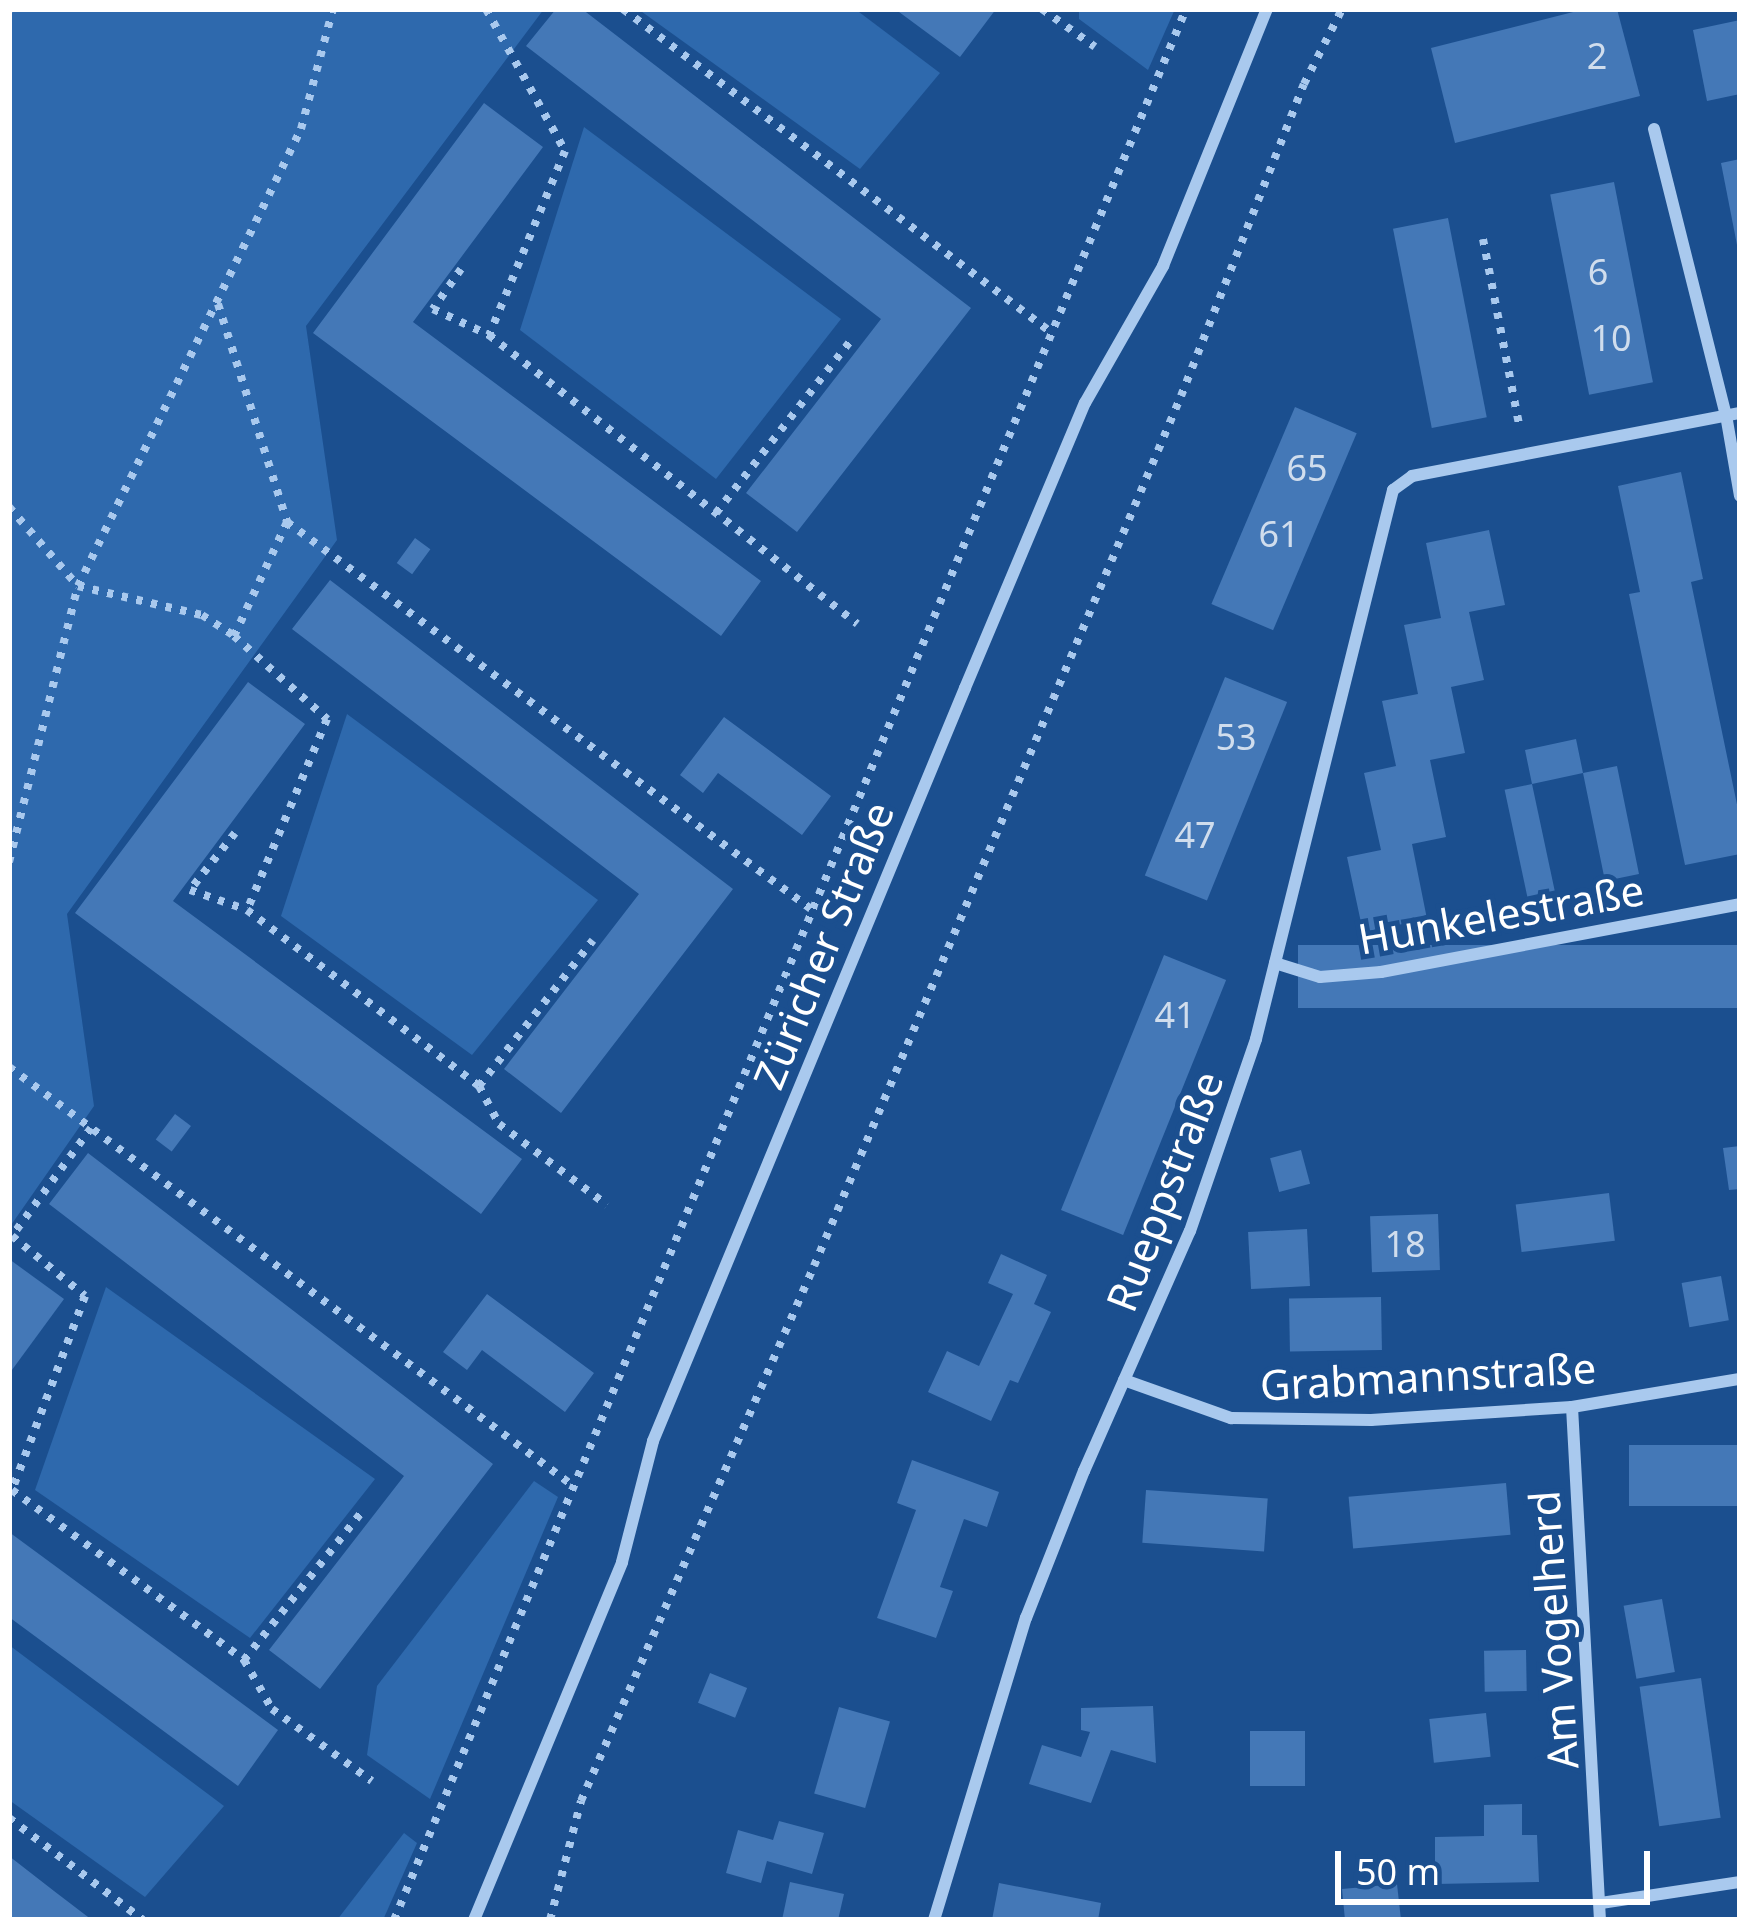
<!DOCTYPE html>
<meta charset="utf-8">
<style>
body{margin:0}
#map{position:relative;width:1749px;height:1929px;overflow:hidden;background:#1b4f8f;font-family:"Noto Sans",sans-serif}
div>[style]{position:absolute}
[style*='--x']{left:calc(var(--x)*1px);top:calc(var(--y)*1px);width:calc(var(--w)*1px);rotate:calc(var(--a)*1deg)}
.green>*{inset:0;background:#2e69ad}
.building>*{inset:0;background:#4478b7;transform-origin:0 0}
.path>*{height:8px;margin-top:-4px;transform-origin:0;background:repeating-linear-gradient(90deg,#a9c9ee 0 6px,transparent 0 15px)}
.minor>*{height:12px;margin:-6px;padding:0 6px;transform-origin:6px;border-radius:6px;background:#a9c9ee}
span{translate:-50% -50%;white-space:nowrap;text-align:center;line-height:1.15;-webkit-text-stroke:10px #1b4f8f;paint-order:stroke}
.number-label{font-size:36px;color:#d0dded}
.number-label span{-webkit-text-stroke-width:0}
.street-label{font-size:42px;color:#fff}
.frame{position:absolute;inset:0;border:12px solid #fff;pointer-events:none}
.scale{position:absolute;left:1335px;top:1851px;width:315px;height:54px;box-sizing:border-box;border:6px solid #fff;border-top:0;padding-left:15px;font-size:36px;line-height:42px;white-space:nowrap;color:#fff;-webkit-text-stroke:9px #1b4f8f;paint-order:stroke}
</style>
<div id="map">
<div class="green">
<i style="clip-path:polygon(9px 9px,544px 9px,306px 326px,337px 540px,67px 914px,94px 1106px,9px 1228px)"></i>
<i style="clip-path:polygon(638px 9px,855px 9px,940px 73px,860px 169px)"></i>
<i style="clip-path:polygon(1079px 9px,1175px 9px,1148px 70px,1079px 19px)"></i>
<i style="clip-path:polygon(584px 127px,841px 319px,716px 479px,520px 330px)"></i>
<i style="clip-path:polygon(347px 714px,598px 900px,472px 1055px,281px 916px)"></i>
<i style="clip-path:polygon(106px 1287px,375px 1479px,250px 1638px,35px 1490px)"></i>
<i style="clip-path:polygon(534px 1481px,558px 1497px,430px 1799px,367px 1755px,377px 1686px)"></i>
<i style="clip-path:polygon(9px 1645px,224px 1806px,145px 1897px,9px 1800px)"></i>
<i style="clip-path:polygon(404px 1833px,417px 1843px,383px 1920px,337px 1920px)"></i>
</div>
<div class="building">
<i style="clip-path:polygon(556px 9px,582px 9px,971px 308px,797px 532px,746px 493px,881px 319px,526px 46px)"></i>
<i style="clip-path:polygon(895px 9px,996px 9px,960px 57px)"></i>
<i style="clip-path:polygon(1585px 9px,1617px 9px,1640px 96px,1455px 143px,1431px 48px)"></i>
<i style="clip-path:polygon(1740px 20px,1740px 94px,1707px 101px,1693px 30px)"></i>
<i style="clip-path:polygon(484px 103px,543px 147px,413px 322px,761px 581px,721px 636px,313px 333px)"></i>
<i style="clip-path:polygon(1740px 159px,1740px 250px,1738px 250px,1721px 163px)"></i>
<i style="left:1614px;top:182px;width:204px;height:65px;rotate:79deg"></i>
<i style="left:1448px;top:218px;width:203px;height:56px;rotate:79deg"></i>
<i style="left:1295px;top:407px;width:67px;height:214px;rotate:23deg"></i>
<i style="clip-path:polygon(1681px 472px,1703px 579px,1691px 582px,1740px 819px,1740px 854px,1685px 865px,1629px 594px,1640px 592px,1618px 486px)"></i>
<i style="clip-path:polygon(1489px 530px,1505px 605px,1469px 612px,1484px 680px,1451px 687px,1465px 753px,1430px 760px,1446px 837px,1412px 844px,1427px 919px,1363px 932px,1347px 857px,1381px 850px,1364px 773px,1396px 766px,1382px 701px,1418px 694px,1404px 625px,1441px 618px,1426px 543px)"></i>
<i style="left:415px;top:538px;width:19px;height:31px;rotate:36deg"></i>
<i style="clip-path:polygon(330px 580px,733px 889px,561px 1113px,504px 1069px,639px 894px,292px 629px)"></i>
<i style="left:1225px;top:677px;width:67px;height:214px;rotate:22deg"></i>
<i style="clip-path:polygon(248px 682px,305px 724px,173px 901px,522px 1159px,481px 1214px,75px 913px)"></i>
<i style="clip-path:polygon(724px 717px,831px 796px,802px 835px,718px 773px,703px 793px,680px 775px)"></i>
<i style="clip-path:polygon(1576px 739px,1583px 773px,1617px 766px,1639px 874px,1605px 881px,1583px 773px,1532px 784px,1525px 750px)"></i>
<i style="left:1532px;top:784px;width:109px;height:28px;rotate:78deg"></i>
<i style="left:1740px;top:945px;width:63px;height:442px;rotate:90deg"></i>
<i style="left:1164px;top:955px;width:67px;height:275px;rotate:22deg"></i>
<i style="left:175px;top:1114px;width:20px;height:32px;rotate:37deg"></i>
<i style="clip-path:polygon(1740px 1146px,1740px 1189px,1729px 1190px,1723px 1148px)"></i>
<i style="left:1301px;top:1150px;width:35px;height:32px;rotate:75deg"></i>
<i style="clip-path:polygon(88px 1153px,493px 1464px,320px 1689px,269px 1650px,404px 1476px,49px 1204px)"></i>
<i style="left:1609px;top:1193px;width:48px;height:94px;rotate:83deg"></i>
<i style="left:1438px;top:1214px;width:56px;height:68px;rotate:88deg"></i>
<i style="left:1307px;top:1229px;width:57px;height:59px;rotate:87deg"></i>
<i style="clip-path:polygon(1001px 1254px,1047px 1275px,1034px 1304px,1051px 1312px,1018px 1383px,1010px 1380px,991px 1421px,928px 1392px,947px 1351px,979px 1366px,1013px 1294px,988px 1283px)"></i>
<i style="clip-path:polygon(9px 1259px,64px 1299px,9px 1374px)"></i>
<i style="left:1721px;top:1276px;width:45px;height:40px;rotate:80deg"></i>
<i style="clip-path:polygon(487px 1294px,594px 1373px,565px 1412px,482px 1350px,467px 1370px,443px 1352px)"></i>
<i style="left:1381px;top:1297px;width:53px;height:92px;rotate:89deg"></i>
<i style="left:1740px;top:1445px;width:61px;height:111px;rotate:90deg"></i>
<i style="clip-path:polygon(912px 1460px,999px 1492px,987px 1527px,964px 1519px,940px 1587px,953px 1591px,936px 1638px,877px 1618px,916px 1510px,897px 1503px)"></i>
<i style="left:1506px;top:1483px;width:52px;height:158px;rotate:85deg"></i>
<i style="left:1146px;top:1490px;width:122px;height:53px;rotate:4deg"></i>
<i style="clip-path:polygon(9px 1532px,278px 1730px,238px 1786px,9px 1617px)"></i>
<i style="left:1662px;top:1599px;width:74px;height:39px;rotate:80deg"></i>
<i style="left:1526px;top:1650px;width:41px;height:42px;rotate:89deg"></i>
<i style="left:710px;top:1673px;width:40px;height:32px;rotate:22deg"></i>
<i style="left:1701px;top:1678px;width:141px;height:62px;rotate:82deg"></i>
<i style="clip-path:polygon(1153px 1706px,1156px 1763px,1111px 1750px,1091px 1803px,1029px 1784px,1042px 1745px,1081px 1757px,1090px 1732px,1081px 1730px,1081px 1708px)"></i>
<i style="left:839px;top:1707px;width:53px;height:90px;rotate:16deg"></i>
<i style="left:1486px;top:1713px;width:44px;height:57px;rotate:84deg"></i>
<i style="left:1250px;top:1731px;width:55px;height:55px"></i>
<i style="clip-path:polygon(1522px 1804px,1522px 1835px,1537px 1835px,1539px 1882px,1435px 1884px,1435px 1837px,1484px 1836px,1484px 1805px)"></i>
<i style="clip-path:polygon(779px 1821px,824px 1833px,812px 1874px,767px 1861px,761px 1883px,726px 1873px,738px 1830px,773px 1840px)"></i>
<i style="clip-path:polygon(9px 1856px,54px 1891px,92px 1920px,9px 1920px)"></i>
<i style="clip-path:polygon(790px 1882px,844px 1894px,838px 1920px,782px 1920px)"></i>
<i style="clip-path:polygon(999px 1883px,1101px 1903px,1098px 1920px,992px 1920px)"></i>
<i style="clip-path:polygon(1397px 1884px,1401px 1920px,1345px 1920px,1342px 1889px)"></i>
</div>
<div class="path">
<i style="--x:486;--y:9;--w:162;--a:60.9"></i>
<i style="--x:565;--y:151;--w:199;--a:112.4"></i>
<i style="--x:489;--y:335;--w:468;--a:38.1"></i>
<i style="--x:623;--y:9;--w:538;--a:37.06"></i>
<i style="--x:1042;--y:9;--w:65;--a:35.6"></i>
<i style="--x:9;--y:10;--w:1;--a:-45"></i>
<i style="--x:1483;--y:239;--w:194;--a:79"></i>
<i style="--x:461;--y:269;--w:49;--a:125"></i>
<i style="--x:433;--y:309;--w:62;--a:24.9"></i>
<i style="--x:218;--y:304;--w:229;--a:72.4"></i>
<i style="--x:287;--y:522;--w:651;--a:36.45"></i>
<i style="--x:9;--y:507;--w:105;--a:48.9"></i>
<i style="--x:78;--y:586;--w:127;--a:13.2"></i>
<i style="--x:202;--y:615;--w:38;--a:33"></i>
<i style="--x:716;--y:513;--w:221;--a:-52"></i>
<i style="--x:287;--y:522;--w:126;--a:114.9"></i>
<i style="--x:234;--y:636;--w:125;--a:41.7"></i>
<i style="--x:327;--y:719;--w:207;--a:112.7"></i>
<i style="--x:247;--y:910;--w:291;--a:37.2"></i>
<i style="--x:479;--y:1086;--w:43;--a:62.2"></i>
<i style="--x:499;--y:1124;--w:135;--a:36.9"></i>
<i style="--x:235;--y:833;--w:73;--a:128.3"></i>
<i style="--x:190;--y:890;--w:60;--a:19.3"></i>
<i style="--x:9;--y:862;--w:284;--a:-76"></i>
<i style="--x:78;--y:586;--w:509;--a:-63.99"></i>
<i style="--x:301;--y:129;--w:124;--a:-75.1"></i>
<i style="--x:9;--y:1067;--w:701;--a:36.59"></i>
<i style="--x:479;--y:1086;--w:185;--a:-52"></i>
<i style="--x:91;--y:1128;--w:134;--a:126.2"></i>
<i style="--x:12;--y:1236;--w:94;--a:39.4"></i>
<i style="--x:85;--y:1296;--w:207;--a:110.6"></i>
<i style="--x:12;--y:1490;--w:288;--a:36.2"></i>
<i style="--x:244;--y:1660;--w:56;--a:60.3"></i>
<i style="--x:272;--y:1709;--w:123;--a:35.8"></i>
<i style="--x:244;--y:1660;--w:193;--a:-51.5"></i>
<i style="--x:9;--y:1818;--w:168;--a:37.3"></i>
<i style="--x:394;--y:1920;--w:2069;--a:-67.49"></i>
<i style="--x:550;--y:1920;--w:123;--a:-75.4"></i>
<i style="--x:581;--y:1801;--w:584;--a:-66.47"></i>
<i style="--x:814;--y:1266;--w:944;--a:-67.13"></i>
<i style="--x:1181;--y:396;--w:335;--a:-68.5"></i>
<i style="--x:1304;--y:84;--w:84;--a:-63.1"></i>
</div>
<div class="minor">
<i style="--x:1654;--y:129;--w:295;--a:75.9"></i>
<i style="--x:1726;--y:415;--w:82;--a:80.2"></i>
<i style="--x:1275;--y:963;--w:47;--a:17.3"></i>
<i style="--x:1320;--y:977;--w:61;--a:-4.7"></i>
<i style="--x:1381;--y:972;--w:365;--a:-10.7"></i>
<i style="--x:1124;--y:1380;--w:114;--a:19.6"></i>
<i style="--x:1231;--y:1418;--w:140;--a:0.8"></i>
<i style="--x:1371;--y:1420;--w:201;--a:-3.7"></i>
<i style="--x:1572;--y:1407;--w:170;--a:-9.5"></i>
<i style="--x:1572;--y:1407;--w:514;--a:86.88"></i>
<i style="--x:1601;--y:1903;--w:141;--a:-8.6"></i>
<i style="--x:474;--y:1920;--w:387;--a:-67.5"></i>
<i style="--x:622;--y:1562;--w:125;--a:-75.6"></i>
<i style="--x:653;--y:1441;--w:815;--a:-67.49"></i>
<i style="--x:965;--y:688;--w:309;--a:-67.2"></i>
<i style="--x:1085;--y:403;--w:158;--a:-60.3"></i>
<i style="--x:1163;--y:266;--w:277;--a:-68"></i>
<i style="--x:934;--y:1920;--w:316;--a:-73.1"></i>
<i style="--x:1026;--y:1618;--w:158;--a:-68.5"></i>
<i style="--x:1084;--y:1471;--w:262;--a:-66.2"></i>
<i style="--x:1190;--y:1231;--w:203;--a:-71"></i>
<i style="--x:1256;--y:1039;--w:566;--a:-75.99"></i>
<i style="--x:1393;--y:490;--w:24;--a:-36"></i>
<i style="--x:1412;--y:476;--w:334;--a:-10.9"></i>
</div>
<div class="number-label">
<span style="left:1597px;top:56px">2</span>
<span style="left:1598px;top:272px">6</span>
<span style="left:1611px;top:338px">10</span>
<span style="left:1307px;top:468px">65</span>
<span style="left:1279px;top:534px">61</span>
<span style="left:1236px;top:737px">53</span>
<span style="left:1195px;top:835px">47</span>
<span style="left:1175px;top:1015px">41</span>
<span style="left:1405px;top:1244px">18</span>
</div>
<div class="street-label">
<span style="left:1501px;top:914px;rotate:-10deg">Hunkelestraße</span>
<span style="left:823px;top:945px;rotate:-68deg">Züricher Straße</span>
<span style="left:1164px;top:1191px;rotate:-69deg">Rueppstraße</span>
<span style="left:1428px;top:1376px;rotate:-3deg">Grabmannstraße</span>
<span style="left:1553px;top:1630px;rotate:-94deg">Am Vogelherd</span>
</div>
<div class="frame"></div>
<div class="scale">50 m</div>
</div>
